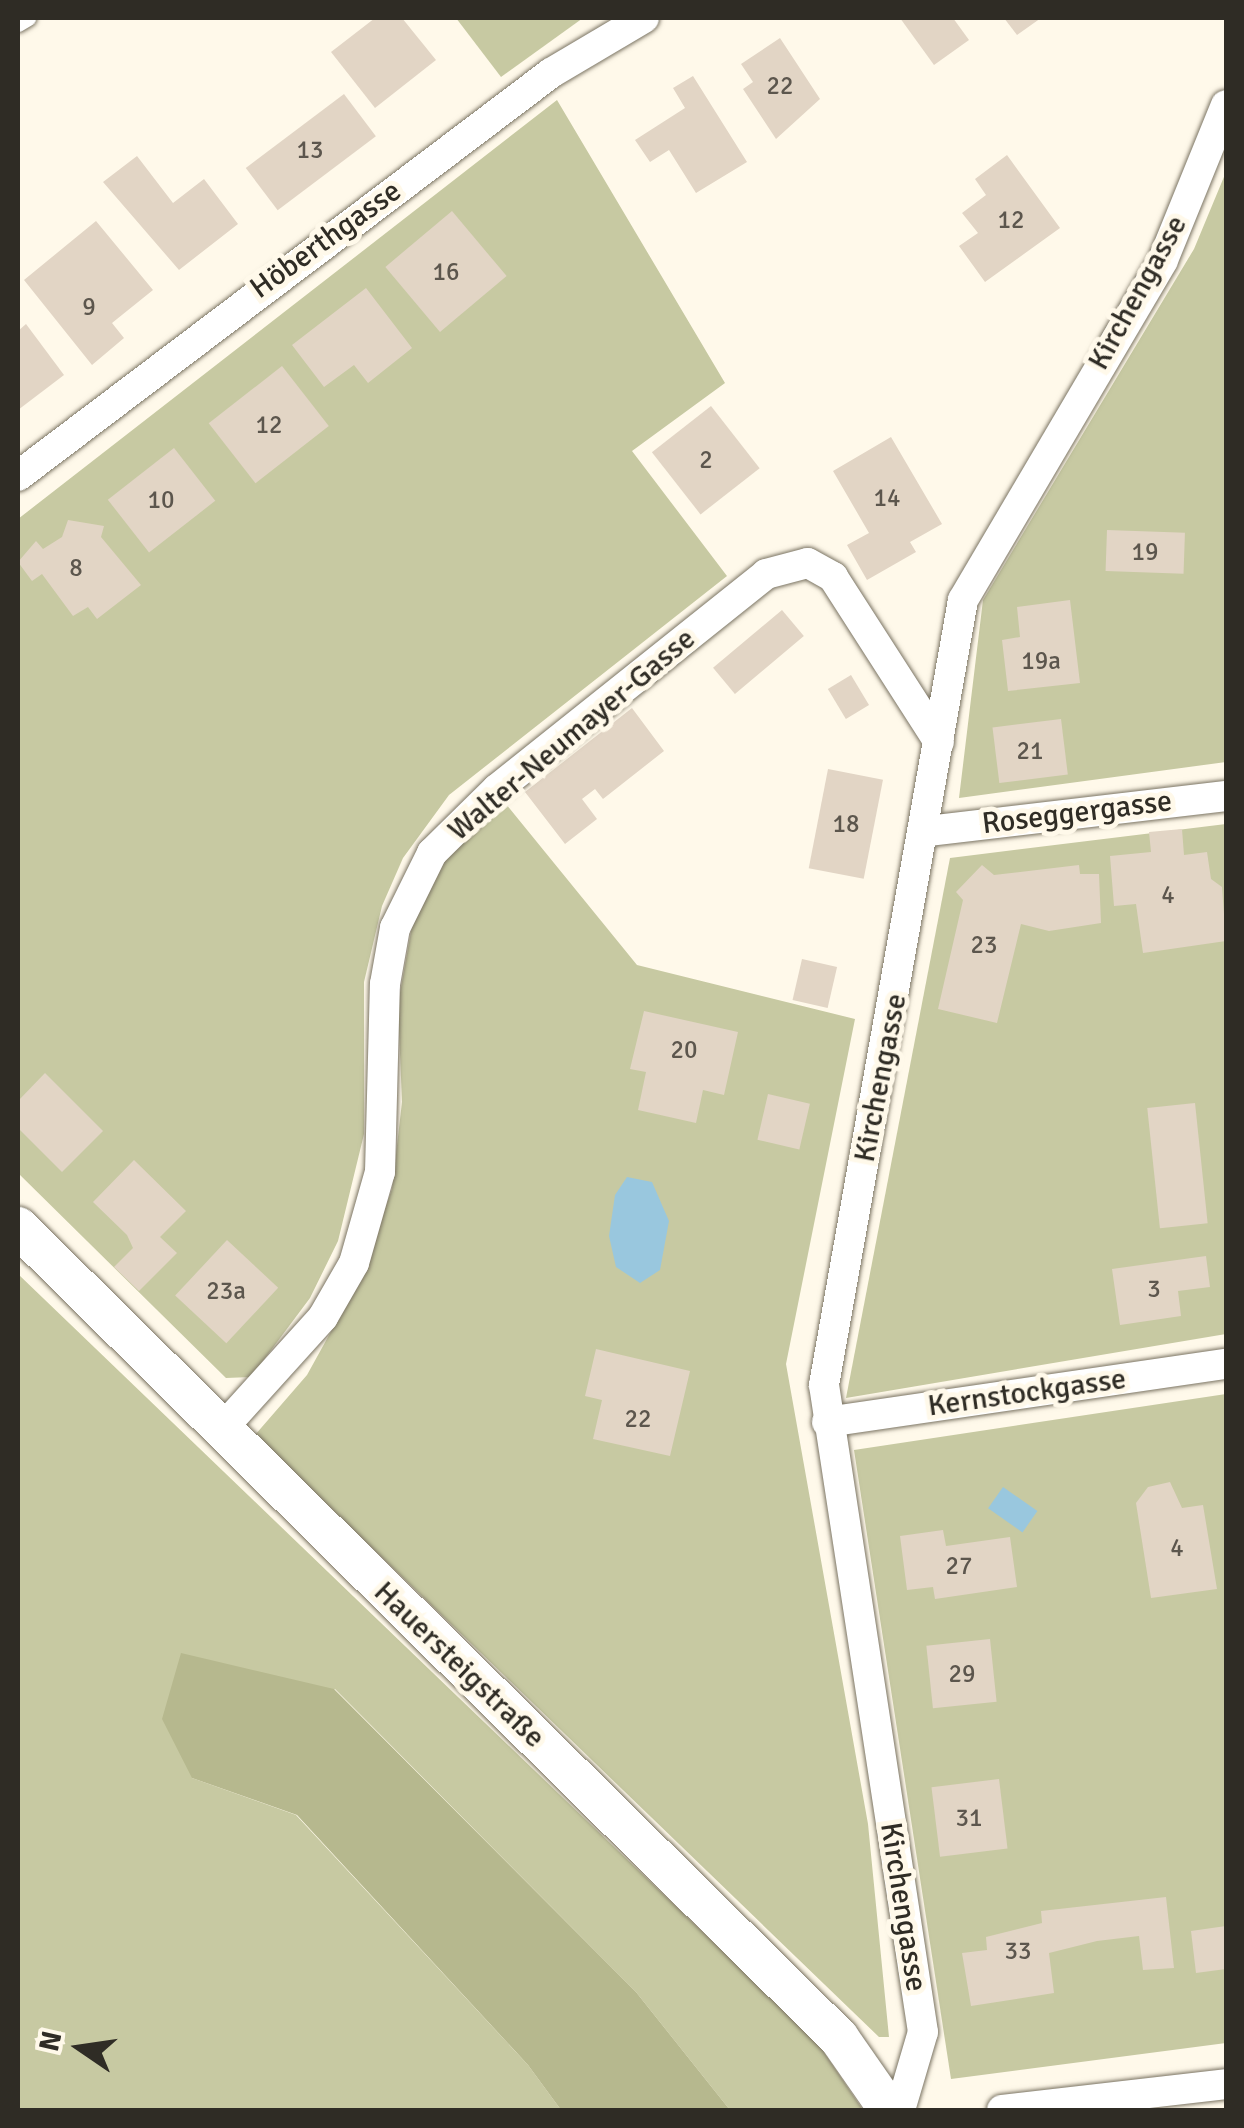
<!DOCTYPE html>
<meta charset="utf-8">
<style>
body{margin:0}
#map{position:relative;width:1244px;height:2128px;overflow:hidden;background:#fff9ea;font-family:Signika,sans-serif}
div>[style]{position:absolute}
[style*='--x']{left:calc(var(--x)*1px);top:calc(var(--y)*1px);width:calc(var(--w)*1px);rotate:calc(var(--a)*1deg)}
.green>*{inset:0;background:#c7c9a2}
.forest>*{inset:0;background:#b6b88e}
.water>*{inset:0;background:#99c7de;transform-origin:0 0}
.building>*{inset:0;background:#e2d5c5;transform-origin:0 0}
.roads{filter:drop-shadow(0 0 2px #7b7463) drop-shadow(0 0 2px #7b7463)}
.service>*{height:15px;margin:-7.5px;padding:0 7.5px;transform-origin:7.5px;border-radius:7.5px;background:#fff}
.minor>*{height:30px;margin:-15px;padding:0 15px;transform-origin:15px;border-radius:15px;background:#fff}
.tertiary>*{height:40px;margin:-20px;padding:0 20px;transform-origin:20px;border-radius:20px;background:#fff}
span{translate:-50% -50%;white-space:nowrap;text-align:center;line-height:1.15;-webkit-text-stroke:10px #fff9ea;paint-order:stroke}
.number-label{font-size:25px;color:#5c564d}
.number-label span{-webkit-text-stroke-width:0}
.street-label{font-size:30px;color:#2f2c25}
.frame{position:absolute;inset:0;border:20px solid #2f2c25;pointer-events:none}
.north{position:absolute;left:30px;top:1998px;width:100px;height:100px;-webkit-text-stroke:8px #fff9ea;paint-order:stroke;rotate:283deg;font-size:28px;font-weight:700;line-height:40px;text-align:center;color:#2f2c25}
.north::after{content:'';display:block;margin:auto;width:35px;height:45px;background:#2f2c25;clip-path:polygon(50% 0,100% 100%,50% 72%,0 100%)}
</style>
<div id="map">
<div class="green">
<i style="clip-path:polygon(456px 18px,583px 18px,501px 77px)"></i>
<i style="clip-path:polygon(557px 100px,725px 383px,632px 451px,727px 576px,449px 795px,403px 858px,382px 906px,364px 982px,364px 1134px,338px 1241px,310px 1298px,251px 1377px,226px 1378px,18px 1173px,18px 519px)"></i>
<i style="clip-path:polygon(1226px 172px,1226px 762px,959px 798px,983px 600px,1194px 249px)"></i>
<i style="clip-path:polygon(501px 798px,637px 965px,855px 1019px,786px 1364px,868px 1824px,889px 2037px,879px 2037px,255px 1435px,307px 1375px,360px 1279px,392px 1189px,402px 1102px,398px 1004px,412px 926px,452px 847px)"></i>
<i style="clip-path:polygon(1226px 824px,1226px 1334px,846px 1398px,950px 858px)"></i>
<i style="clip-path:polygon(18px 1274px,817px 2042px,863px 2110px,730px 2110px,636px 1992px,335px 1689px,192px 1778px,296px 1815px,528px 2065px,561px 2110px,18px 2110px)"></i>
<i style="clip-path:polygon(1226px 1394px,1226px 2043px,951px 2079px,854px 1450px)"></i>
</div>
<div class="forest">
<i style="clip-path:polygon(181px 1653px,334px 1689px,636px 1992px,730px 2110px,561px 2110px,528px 2065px,297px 1815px,192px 1778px,162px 1719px)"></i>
</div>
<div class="water">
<i style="clip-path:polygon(627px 1177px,652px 1182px,669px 1221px,660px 1270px,640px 1283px,616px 1267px,609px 1236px,615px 1195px)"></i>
<i style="left:1003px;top:1487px;width:42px;height:26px;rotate:35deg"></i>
</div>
<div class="building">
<i style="clip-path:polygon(375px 18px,402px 18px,436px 60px,375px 108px,331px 52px)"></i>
<i style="clip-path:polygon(900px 18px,953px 18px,969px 40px,934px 65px)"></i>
<i style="clip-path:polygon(1004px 18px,1041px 18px,1017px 35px)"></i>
<i style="clip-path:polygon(780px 38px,820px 99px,776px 139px,743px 89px,753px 82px,741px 64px)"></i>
<i style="clip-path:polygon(693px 76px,747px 162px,696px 193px,669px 150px,650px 162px,635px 140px,685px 108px,673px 88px)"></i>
<i style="left:344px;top:94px;width:53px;height:123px;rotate:53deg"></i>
<i style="clip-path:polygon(1007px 155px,1060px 228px,985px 282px,959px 246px,978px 233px,962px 213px,986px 195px,975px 179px)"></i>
<i style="clip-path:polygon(137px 156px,173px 203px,204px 179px,238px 224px,179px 270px,103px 182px)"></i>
<i style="left:452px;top:211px;width:85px;height:87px;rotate:50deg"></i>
<i style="clip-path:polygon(96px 221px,153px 290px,112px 323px,124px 338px,92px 365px,24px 280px)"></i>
<i style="clip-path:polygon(366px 288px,412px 348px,368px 383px,354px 365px,324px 387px,292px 345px)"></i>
<i style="clip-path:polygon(26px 324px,64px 375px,18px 410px,18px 331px)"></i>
<i style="left:282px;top:366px;width:76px;height:93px;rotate:52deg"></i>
<i style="left:711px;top:406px;width:79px;height:75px;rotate:52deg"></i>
<i style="clip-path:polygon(891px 437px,942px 524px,910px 542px,916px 552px,867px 580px,847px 545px,869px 533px,833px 471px)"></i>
<i style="left:174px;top:448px;width:67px;height:84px;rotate:52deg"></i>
<i style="clip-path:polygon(68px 520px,104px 526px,101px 537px,141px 585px,97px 619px,88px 607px,73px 616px,42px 574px,32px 581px,18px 562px,36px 541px,43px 549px,62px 537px)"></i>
<i style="left:1107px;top:530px;width:78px;height:41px;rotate:2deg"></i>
<i style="clip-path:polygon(1070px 600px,1080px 683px,1008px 691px,1002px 640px,1020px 637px,1017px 607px)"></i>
<i style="left:782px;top:610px;width:34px;height:90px;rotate:50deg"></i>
<i style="left:851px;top:675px;width:35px;height:27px;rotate:59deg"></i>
<i style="clip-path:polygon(632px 708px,664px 751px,603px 799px,595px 789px,582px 799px,597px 819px,565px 844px,525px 792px)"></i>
<i style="left:1061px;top:719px;width:56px;height:69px;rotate:83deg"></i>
<i style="left:828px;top:769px;width:56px;height:101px;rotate:11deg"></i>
<i style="clip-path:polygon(1182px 829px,1184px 855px,1207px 852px,1211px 879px,1222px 887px,1226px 941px,1143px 953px,1136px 904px,1114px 906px,1110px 856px,1151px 852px,1149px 832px)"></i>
<i style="clip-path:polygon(982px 865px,994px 875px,1079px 865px,1080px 874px,1099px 874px,1101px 923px,1049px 931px,1021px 924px,997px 1023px,938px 1009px,963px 900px,956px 892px)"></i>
<i style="left:802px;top:959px;width:36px;height:42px;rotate:13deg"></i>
<i style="clip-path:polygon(644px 1011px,738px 1032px,724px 1095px,703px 1090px,696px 1123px,638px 1110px,646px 1072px,630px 1069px)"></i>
<i style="clip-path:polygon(45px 1073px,103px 1131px,62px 1172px,18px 1128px,18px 1101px)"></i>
<i style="left:768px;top:1094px;width:43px;height:47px;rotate:13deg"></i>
<i style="left:1195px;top:1103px;width:121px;height:48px;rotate:84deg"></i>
<i style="clip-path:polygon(134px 1160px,186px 1211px,160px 1237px,177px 1253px,139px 1291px,114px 1267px,133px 1248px,127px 1235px,93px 1202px)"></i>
<i style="left:227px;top:1240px;width:70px;height:76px;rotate:43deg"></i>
<i style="clip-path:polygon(1206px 1256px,1210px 1287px,1178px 1291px,1181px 1316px,1120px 1325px,1112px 1269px)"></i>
<i style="clip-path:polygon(596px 1349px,690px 1371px,670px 1456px,593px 1439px,602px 1400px,585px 1396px)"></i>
<i style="clip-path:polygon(1170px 1482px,1182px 1508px,1203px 1505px,1217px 1589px,1151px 1598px,1136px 1503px,1148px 1487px)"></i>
<i style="clip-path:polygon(943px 1530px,946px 1546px,1010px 1537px,1017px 1587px,935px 1599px,933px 1587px,907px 1590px,900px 1536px)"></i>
<i style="left:990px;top:1639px;width:63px;height:64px;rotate:84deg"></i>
<i style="left:999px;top:1779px;width:70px;height:68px;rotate:83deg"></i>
<i style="clip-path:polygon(1166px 1897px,1174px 1968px,1143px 1970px,1139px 1936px,1097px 1941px,1049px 1953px,1054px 1993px,971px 2006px,962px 1953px,987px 1950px,986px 1937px,1042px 1923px,1041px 1911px)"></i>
<i style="clip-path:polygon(1226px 1926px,1226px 1969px,1196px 1973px,1191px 1931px)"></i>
</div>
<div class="roads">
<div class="service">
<i style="--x:18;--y:24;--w:12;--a:-31"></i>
</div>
<div class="minor">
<i style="--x:18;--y:476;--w:668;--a:-37.09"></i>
<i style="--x:551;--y:73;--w:108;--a:-30.6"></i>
<i style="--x:928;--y:831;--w:300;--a:-6.7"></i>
<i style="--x:827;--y:1422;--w:403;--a:-8.3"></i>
<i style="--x:221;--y:1430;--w:152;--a:-47.9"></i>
<i style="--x:323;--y:1317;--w:62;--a:-60.1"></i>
<i style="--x:354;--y:1263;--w:95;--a:-74.1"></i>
<i style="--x:380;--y:1172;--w:188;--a:-88.5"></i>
<i style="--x:385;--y:984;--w:57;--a:-79.9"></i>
<i style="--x:395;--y:928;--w:84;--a:-63.7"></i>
<i style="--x:432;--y:853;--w:91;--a:-44.6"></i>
<i style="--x:497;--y:789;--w:344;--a:-38.6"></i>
<i style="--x:766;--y:574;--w:43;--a:-14.7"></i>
<i style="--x:808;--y:563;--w:29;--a:29"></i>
<i style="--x:833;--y:577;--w:196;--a:57.3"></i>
<i style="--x:900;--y:2110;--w:81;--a:-73.6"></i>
<i style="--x:923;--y:2032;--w:655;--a:-98.7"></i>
<i style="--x:824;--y:1385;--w:797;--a:-79.96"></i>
<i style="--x:963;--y:600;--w:394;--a:-59.5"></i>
<i style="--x:1163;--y:260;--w:167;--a:-67.9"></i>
<i style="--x:1002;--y:2110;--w:226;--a:-6.6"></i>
</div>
<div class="tertiary">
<i style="--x:18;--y:1227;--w:1154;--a:44.65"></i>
<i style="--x:839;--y:2038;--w:88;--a:55.2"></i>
</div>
</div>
<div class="number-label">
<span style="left:780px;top:86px">22</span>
<span style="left:310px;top:150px">13</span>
<span style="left:1011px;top:220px">12</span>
<span style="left:446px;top:272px">16</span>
<span style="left:89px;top:307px">9</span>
<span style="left:269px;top:425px">12</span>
<span style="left:706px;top:460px">2</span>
<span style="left:887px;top:498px">14</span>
<span style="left:161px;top:500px">10</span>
<span style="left:1145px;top:552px">19</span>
<span style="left:76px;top:568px">8</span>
<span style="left:1041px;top:661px">19a</span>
<span style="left:1030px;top:751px">21</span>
<span style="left:846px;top:824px">18</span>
<span style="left:1168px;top:895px">4</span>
<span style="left:984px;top:945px">23</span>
<span style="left:684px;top:1050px">20</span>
<span style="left:1154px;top:1289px">3</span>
<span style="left:226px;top:1291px">23a</span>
<span style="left:638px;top:1419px">22</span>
<span style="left:1177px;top:1548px">4</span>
<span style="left:959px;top:1566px">27</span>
<span style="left:962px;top:1674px">29</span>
<span style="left:969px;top:1818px">31</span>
<span style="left:1018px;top:1951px">33</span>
</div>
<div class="street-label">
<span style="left:326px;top:240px;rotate:-36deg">Höberthgasse</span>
<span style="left:1138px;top:293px;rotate:-61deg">Kirchengasse</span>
<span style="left:572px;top:735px;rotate:-40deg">Walter-Neumayer-Gasse</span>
<span style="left:1077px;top:813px;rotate:-7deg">Roseggergasse</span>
<span style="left:881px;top:1078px;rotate:-79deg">Kirchengasse</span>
<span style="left:1027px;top:1393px;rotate:-8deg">Kernstockgasse</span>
<span style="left:459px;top:1665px;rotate:44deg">Hauersteigstraße</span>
<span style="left:903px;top:1907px;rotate:81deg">Kirchengasse</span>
</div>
<div class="frame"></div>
<div class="north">N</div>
</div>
